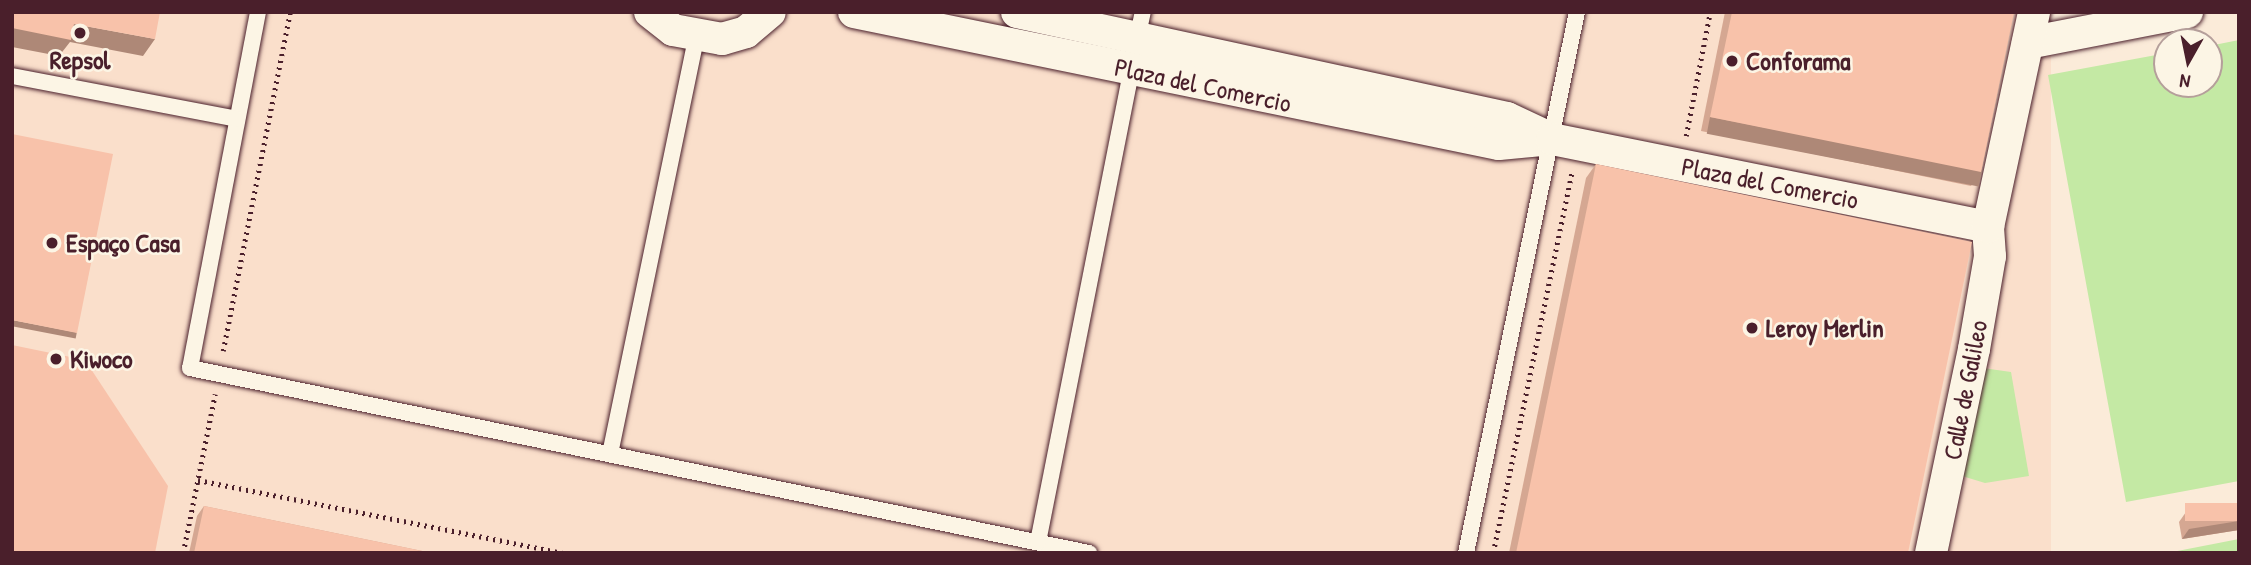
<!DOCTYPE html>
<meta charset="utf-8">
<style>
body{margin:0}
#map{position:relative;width:2251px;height:565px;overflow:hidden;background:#fbebd9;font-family:"Patrick Hand",sans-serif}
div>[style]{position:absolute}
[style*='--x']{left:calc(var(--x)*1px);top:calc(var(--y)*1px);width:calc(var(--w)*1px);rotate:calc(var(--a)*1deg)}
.built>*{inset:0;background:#fadfcb;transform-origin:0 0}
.green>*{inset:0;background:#c4e9a4}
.path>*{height:4.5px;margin-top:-2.25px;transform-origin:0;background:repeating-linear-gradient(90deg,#4a1f2b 0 2px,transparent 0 7px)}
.roads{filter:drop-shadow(0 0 2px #4a1f2b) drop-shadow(0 0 2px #4a1f2b)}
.lane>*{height:16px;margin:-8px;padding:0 8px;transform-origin:8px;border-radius:8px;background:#fcf5e5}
.street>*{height:32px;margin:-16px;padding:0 16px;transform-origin:16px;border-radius:16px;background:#fcf5e5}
.wall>*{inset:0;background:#d5a792}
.shaded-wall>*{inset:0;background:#ae8877;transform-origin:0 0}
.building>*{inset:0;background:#f8c2aa;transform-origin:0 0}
.dots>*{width:19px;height:19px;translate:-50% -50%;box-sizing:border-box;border:4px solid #fcf5e5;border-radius:50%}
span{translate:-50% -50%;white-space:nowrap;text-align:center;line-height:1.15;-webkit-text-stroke:5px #fcf5e5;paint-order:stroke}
.poi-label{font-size:26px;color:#4a1f2b;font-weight:700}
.left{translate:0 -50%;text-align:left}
.street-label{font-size:26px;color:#4a1f2b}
.frame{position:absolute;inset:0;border:14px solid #4a1f2b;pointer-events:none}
.north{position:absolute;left:2153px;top:28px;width:70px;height:70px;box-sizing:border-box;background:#fcf5e5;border:2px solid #b59f9b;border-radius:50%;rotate:189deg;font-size:19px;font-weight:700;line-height:28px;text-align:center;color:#4a1f2b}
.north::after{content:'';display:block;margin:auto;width:24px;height:32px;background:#4a1f2b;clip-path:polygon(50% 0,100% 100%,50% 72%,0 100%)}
</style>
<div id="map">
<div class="built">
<i style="left:12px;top:12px;width:2039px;height:541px"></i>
</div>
<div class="green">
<i style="clip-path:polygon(2239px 40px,2239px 481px,2126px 502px,2048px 75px,2167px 53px,2167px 84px,2209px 84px,2209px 46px)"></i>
<i style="clip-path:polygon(1983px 368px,2011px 372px,2029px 476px,1985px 483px,1962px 476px)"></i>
<i style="clip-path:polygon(2239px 539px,2239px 553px,2167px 553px)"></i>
</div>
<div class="path">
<i style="--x:1686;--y:136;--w:126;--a:-79"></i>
<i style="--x:223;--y:351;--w:346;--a:-78.8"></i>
<i style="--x:198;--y:480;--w:372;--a:11.3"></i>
<i style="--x:183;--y:553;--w:162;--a:-78.6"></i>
<i style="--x:1493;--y:553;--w:388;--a:-78.3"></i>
</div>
<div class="roads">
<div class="lane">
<i style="--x:258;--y:12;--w:362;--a:100.8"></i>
<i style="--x:190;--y:368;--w:918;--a:11.63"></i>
<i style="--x:1136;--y:44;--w:33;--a:-78"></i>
<i style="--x:12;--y:76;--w:229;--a:10.8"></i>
<i style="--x:610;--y:454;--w:424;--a:-78.3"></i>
<i style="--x:1038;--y:542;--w:485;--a:-78.8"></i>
<i style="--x:1466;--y:553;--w:552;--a:-78.41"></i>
</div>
<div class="street">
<i style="--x:650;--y:12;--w:29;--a:38"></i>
<i style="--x:673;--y:30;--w:50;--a:10.4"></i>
<i style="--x:722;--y:39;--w:25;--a:-16"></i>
<i style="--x:746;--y:32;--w:31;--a:-40"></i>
<i style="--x:854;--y:12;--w:658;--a:11.57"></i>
<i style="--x:1499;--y:144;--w:53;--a:-5.4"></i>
<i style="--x:1017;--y:12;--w:501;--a:12.21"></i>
<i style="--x:1507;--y:118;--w:50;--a:25"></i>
<i style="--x:1552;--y:139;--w:445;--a:11.4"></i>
<i style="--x:2028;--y:43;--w:162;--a:-11"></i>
<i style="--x:1931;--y:553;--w:208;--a:-78.1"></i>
<i style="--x:1974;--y:349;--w:94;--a:-80.2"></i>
<i style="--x:1990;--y:256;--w:29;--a:-94"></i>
<i style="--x:1988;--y:227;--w:220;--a:-77.9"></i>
</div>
</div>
<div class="wall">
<i style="clip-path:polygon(1725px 12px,2014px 12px,1981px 172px,1971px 186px,1701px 131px)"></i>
<i style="clip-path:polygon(1596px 164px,1908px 553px,1509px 553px,1586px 178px)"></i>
<i style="clip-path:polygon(2239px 503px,2239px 530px,2182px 539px,2179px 522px,2186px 512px)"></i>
<i style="clip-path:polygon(204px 506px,432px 553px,189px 553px,197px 516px)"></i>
</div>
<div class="shaded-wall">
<i style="clip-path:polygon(74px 24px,155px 39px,143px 56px,70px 42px,59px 56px,12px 47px,12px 28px)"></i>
<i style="left:1710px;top:117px;width:277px;height:17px;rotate:11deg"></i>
<i style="left:12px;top:320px;width:66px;height:6px;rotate:11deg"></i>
<i style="clip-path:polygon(2239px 521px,2239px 530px,2182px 539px,2189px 529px)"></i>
</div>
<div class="building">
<i style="clip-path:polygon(12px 12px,160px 12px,155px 39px,74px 24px,71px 40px,12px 28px)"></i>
<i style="clip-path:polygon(1732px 12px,2014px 12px,1981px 172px,1710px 117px)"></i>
<i style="clip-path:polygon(12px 134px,113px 154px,77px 333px,12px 320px)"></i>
<i style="clip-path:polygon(1596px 164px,1972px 242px,1908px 553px,1516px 553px)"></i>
<i style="clip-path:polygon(12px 345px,85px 360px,168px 486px,155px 553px,12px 553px)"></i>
<i style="left:2239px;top:503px;width:18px;height:54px;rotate:90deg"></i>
<i style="clip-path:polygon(204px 506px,432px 553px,194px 553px)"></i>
</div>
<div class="dots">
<i style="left:80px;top:33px;background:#4a1f2b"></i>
<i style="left:1732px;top:61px;background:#4a1f2b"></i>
<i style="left:52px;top:243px;background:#4a1f2b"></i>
<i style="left:1752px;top:328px;background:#4a1f2b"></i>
<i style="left:56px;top:359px;background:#4a1f2b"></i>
</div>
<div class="poi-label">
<span style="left:80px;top:60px">Repsol</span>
<span class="left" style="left:1746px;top:61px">Conforama</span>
<span class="left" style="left:66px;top:243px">Espaço Casa</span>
<span class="left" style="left:1766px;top:328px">Leroy Merlin</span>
<span class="left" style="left:70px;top:359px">Kiwoco</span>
</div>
<div class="street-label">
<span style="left:1203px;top:85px;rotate:12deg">Plaza del Comercio</span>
<span style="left:1770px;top:183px;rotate:11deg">Plaza del Comercio</span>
<span style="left:1965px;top:390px;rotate:-79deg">Calle de Galileo</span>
</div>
<div class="frame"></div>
<div class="north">N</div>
</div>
